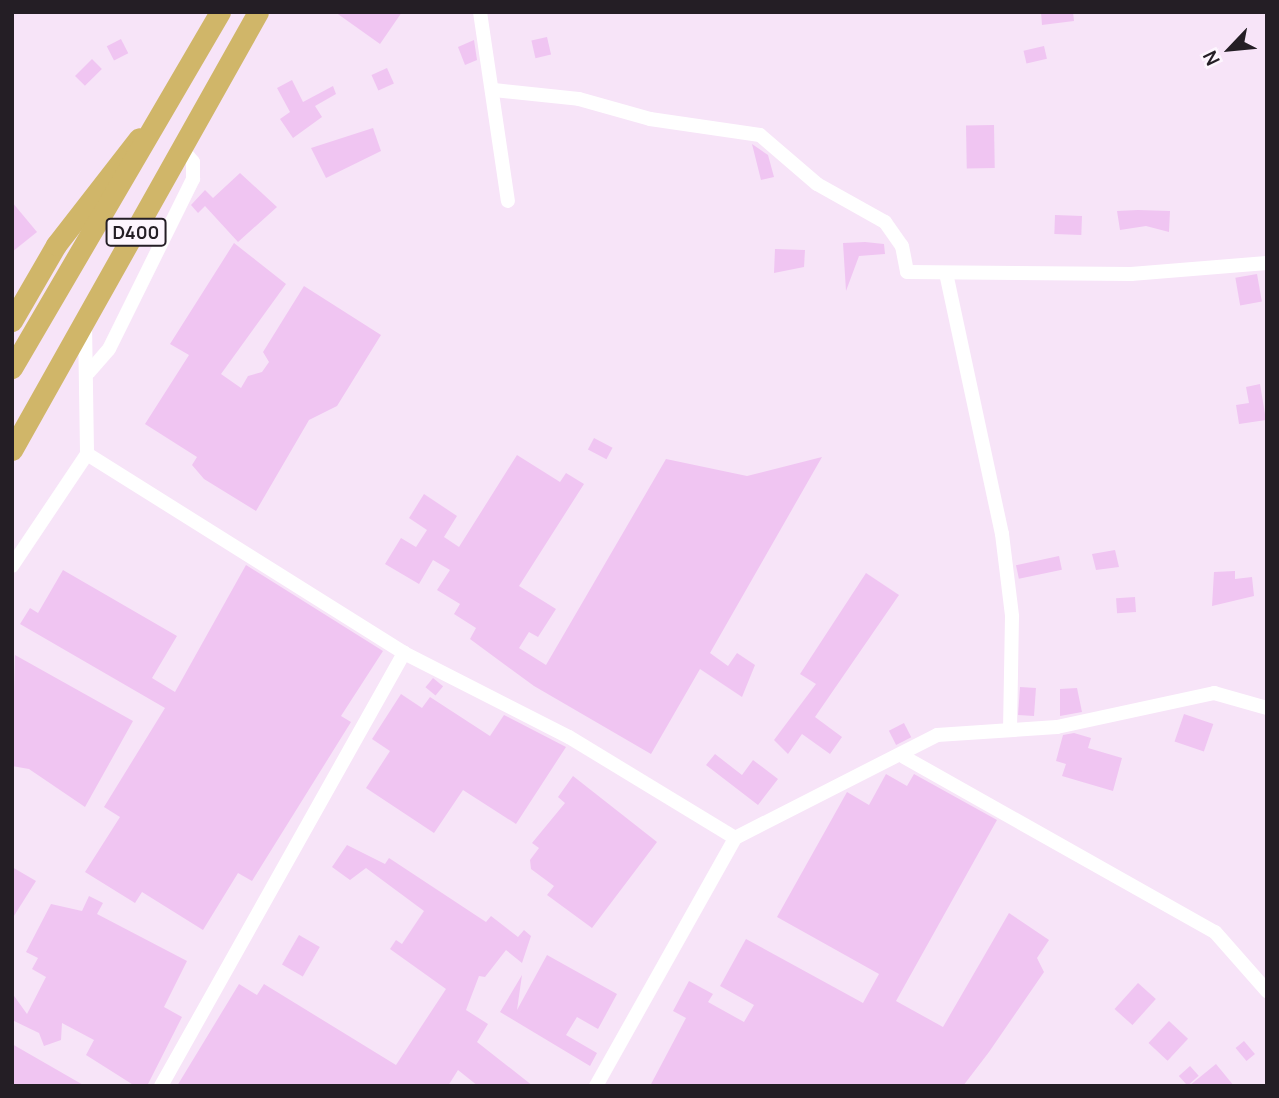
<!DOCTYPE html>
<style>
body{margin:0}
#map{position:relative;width:1279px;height:1098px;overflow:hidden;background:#f7e4f8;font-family:Manrope,sans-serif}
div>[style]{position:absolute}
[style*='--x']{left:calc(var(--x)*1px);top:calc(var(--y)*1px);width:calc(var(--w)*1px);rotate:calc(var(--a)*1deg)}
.building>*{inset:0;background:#f0c5f2;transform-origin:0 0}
.minor>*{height:14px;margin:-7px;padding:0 7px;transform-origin:7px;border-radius:7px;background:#fff}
.highway>*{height:21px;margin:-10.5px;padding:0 10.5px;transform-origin:10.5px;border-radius:10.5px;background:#d0b669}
span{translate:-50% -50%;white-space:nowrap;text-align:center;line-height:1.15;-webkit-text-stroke:7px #fdf6fe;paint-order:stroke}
.shield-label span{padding:2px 5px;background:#fdf6fe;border:2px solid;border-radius:5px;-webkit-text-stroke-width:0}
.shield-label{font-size:18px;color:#241e25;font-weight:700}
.frame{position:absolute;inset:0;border:14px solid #241e25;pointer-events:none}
.north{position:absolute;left:1195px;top:14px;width:70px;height:70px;-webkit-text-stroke:5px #fdf6fe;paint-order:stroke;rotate:244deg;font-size:19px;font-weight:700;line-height:28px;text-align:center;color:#241e25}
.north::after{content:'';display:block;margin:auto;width:24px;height:32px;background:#241e25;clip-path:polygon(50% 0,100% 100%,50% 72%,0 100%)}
</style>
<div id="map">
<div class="building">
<i style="clip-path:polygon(335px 12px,402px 12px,380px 44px)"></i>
<i style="clip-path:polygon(1041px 12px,1073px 12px,1074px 21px,1042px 25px)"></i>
<i style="left:547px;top:37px;width:18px;height:16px;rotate:77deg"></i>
<i style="left:121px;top:39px;width:16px;height:16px;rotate:63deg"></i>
<i style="clip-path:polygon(474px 40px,477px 60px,465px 65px,458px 47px)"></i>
<i style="left:1044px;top:46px;width:13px;height:21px;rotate:77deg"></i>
<i style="left:92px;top:59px;width:14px;height:24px;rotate:45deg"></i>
<i style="left:387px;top:68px;width:17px;height:17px;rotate:66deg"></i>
<i style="clip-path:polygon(292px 80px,303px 102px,333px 86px,336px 94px,315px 106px,322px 117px,293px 138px,280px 119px,290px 112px,277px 88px)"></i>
<i style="left:994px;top:125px;width:43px;height:28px;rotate:89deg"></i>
<i style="clip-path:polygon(373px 128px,381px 151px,326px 178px,311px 148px)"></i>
<i style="clip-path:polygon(752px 144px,768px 155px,774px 177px,761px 180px)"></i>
<i style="clip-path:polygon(240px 173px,277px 207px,238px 242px,205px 206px,198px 213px,191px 205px,205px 190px,213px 198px)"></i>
<i style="clip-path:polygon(12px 202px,37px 232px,12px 252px)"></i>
<i style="clip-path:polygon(1138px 210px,1170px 211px,1169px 232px,1146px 226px,1120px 230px,1117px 211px)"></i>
<i style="left:1055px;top:215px;width:27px;height:19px;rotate:2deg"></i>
<i style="clip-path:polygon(865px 242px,884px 244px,885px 254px,859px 256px,846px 291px,843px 243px)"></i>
<i style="clip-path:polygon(234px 243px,286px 284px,221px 374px,241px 388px,248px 376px,262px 372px,269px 362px,263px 352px,304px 286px,381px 335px,337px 406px,309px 420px,256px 511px,204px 479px,192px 465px,197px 457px,145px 424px,189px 355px,170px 344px)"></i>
<i style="clip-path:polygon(775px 249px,805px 250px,804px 267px,774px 273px)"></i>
<i style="left:1257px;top:274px;width:28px;height:22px;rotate:80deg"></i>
<i style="clip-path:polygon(1260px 384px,1266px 420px,1239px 424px,1236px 405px,1249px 403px,1246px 387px)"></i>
<i style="left:594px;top:438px;width:21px;height:13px;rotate:28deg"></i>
<i style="clip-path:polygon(517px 455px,560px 482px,566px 473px,584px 484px,519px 586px,556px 609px,538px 637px,529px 632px,519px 648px,546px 665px,666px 459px,747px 476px,822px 457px,710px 653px,728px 666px,737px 653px,755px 665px,742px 697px,700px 669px,651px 754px,534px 686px,470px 639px,476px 628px,454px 614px,460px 604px,437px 590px,450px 570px,433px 560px,419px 584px,385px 564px,401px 538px,416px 547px,427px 530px,409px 518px,424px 494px,457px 516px,444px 537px,459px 547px)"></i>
<i style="clip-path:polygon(1115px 550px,1119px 567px,1096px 570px,1092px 554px)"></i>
<i style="left:1059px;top:556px;width:14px;height:44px;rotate:78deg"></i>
<i style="clip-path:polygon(246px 565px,383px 651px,341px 716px,351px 722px,252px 881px,238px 873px,203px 930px,142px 892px,135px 903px,85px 872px,120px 817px,104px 807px,165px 708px,20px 624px,30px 608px,38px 613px,63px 570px,177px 636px,152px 678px,175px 692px)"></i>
<i style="clip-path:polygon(1235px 571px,1235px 579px,1252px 577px,1254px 596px,1212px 606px,1214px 572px)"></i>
<i style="clip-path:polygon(866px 573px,899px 595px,815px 717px,842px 737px,830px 754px,802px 734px,788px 754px,774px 740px,816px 684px,800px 674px)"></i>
<i style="left:1135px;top:597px;width:15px;height:19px;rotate:86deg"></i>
<i style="clip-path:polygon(15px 655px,133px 721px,85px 807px,29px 769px,12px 766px)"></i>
<i style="left:433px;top:678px;width:13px;height:12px;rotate:39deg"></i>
<i style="left:1020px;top:687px;width:16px;height:28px;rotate:4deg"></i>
<i style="clip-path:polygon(1077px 688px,1082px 712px,1060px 716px,1060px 689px)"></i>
<i style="clip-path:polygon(401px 694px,422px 708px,430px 697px,490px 736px,504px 715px,566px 747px,516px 824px,463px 790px,434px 833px,366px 788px,390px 751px,372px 739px)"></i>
<i style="left:1184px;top:714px;width:31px;height:29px;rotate:19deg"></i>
<i style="left:904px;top:723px;width:16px;height:17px;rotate:63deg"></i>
<i style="clip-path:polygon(1074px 733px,1091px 738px,1088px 748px,1122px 758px,1113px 791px,1062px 776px,1066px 764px,1056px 761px,1063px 735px)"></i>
<i style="clip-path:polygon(715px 754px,742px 775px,753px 760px,778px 779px,758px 805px,706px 765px)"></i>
<i style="clip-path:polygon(886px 774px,907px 786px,914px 774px,997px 820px,896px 1001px,943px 1027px,1009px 913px,1049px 940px,1037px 958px,1044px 972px,989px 1052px,963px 1086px,650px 1086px,686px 1018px,673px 1011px,689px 981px,713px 994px,708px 1002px,744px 1022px,754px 1005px,720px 986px,746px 939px,863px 1003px,879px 974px,777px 917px,847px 792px,869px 805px)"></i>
<i style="clip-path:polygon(573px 776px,657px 842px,592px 928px,547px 895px,554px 886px,531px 869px,530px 860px,539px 848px,532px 843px,565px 803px,558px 797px)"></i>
<i style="clip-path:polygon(347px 845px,385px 864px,389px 858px,486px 922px,491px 916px,518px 937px,524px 930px,531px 936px,522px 963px,506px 950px,485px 977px,479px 976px,466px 1010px,488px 1024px,477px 1042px,533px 1086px,478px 1086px,458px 1070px,448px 1086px,177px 1086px,239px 984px,257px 995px,264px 984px,396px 1065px,446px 989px,390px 949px,396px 940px,402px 944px,424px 911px,366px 868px,350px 880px,332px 867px)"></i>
<i style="clip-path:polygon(12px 867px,36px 881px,12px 919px)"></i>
<i style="clip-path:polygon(89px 896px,103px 903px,97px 914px,187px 961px,164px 1007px,182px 1017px,147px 1086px,135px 1086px,86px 1055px,94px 1040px,62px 1023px,61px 1040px,44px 1046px,39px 1033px,12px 1020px,12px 993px,27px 1014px,46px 977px,32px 969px,38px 958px,26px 952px,51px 904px,82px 911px)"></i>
<i style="left:299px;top:935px;width:24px;height:34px;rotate:30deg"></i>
<i style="clip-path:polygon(547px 955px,617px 994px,598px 1029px,577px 1017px,566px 1035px,597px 1053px,590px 1066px,500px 1012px,522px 975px,517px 1010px)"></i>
<i style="left:1138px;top:983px;width:24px;height:35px;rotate:42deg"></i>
<i style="left:1169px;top:1021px;width:26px;height:30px;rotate:43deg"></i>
<i style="left:1244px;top:1041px;width:17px;height:11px;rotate:50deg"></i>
<i style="clip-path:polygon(12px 1044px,85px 1086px,12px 1086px)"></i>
<i style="clip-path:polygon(1216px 1064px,1234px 1086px,1189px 1086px)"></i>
<i style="left:1190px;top:1066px;width:13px;height:15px;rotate:48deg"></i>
</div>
<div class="minor">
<i style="--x:480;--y:12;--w:191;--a:81.6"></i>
<i style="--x:494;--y:90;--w:85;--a:6"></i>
<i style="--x:579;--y:99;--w:74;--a:15.7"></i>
<i style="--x:650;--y:119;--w:111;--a:8.3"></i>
<i style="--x:760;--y:135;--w:75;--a:40.7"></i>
<i style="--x:817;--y:184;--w:78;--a:29.2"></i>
<i style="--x:885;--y:222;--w:29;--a:55"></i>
<i style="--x:902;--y:246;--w:26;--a:79"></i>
<i style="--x:907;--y:272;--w:224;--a:0.5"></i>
<i style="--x:1131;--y:274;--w:136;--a:-4.6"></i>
<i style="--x:946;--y:273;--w:267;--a:77.9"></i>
<i style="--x:1002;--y:534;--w:83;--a:83"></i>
<i style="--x:1012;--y:616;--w:114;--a:91"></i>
<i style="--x:85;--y:324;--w:130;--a:89.1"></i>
<i style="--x:89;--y:372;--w:30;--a:-49"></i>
<i style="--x:109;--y:349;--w:190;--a:-63.7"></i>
<i style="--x:193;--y:179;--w:17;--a:-90"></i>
<i style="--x:193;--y:162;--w:17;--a:-130"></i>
<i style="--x:12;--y:566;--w:135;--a:-56.2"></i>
<i style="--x:87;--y:454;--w:374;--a:32.1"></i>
<i style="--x:404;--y:653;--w:185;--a:27"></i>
<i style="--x:569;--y:737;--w:194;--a:31.3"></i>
<i style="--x:735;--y:838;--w:227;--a:-27"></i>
<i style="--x:937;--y:735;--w:120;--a:-3.8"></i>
<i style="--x:1057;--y:727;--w:161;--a:-12.2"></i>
<i style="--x:1214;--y:693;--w:55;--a:15.8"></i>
<i style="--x:904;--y:757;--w:357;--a:29.4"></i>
<i style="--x:1215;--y:932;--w:79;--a:48.6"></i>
<i style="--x:161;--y:1086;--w:497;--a:-60.7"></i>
<i style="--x:596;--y:1086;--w:284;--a:-60.7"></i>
</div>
<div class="highway">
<i style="--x:12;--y:321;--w:88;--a:-59.9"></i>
<i style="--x:56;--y:245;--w:135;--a:-52.2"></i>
<i style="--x:12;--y:368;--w:412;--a:-59.7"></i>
<i style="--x:12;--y:450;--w:502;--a:-60.68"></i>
</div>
<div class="shield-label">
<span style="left:136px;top:232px">D400</span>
</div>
<div class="frame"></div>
<div class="north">N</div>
</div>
